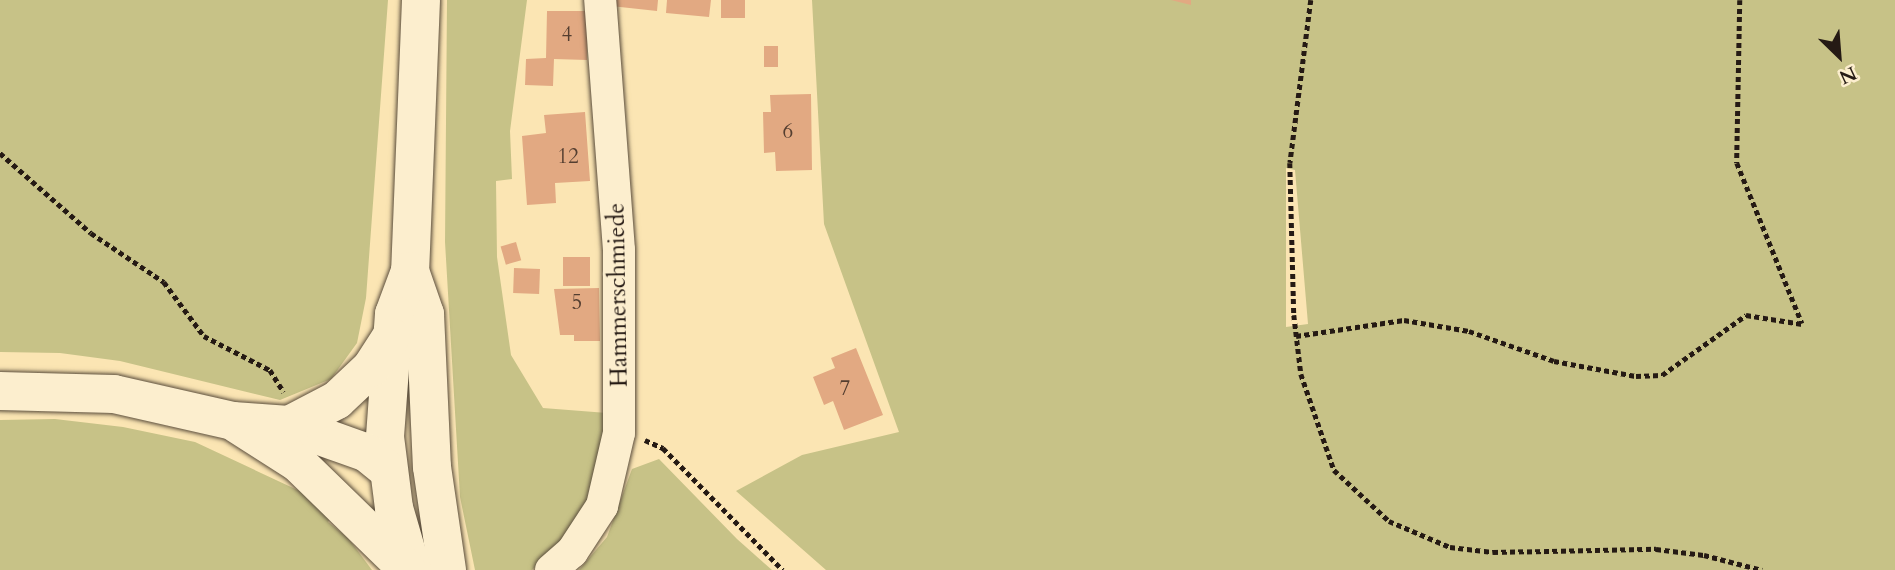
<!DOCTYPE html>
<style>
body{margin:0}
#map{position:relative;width:1895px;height:570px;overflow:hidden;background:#fbe5b3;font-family:Cardo,serif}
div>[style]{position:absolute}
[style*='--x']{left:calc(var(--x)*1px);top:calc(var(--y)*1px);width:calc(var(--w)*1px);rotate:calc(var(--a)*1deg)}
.green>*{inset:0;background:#c7c287}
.building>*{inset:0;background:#e2a982;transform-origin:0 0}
.path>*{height:4.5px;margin-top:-2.25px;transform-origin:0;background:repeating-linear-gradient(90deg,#251a14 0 5px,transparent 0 8.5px)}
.roads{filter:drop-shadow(0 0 2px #5a4d3c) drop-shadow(0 0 2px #5a4d3c)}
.street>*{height:32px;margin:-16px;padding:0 16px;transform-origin:16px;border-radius:16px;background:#fceece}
.secondary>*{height:38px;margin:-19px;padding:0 19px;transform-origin:19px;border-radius:19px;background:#fceece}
span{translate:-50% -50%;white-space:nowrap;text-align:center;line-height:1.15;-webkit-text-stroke:5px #fceece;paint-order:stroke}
.number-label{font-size:21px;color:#543e30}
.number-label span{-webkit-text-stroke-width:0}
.street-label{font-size:24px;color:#251a14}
.north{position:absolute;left:1804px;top:21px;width:70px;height:70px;-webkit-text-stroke:5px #fceece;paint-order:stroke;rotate:155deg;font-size:19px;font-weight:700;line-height:28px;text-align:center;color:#251a14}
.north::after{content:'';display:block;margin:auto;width:24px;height:32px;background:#251a14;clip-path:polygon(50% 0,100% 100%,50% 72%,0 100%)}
</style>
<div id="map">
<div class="green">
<i style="clip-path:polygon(0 0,388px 0,366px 298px,357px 343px,331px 379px,280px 400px,120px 361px,60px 353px,0 352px)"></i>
<i style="clip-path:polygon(447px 0,527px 0,510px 131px,512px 179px,496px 181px,497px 257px,511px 355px,543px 408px,607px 413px,597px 483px,570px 534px,532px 570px,475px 570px,460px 497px,445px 242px)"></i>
<i style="clip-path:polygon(evenodd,812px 0,1895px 0,1895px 570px,826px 570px,736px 491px,802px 455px,899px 432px,824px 224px,812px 0,1286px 168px,1295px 170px,1308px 324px,1286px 327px,1286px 168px)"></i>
<i style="clip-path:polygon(55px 419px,123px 427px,195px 442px,306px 494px,334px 513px,328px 522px,348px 538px,372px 570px,0 570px,0 420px)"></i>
<i style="clip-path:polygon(659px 459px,737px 539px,772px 570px,579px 570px,607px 537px,632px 469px)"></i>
</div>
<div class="building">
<i style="clip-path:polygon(611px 0,658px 0,657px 11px,611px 6px)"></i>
<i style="clip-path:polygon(667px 0,711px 0,709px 17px,666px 13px)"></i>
<i style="left:721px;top:0;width:24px;height:18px"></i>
<i style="clip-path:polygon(1171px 0,1191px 0,1191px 5px)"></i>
<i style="clip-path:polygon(547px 11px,587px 11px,587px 60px,554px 59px,553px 86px,525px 85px,526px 59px,546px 58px)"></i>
<i style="left:764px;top:46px;width:14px;height:21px"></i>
<i style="clip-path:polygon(811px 94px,812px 170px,776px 171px,775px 152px,764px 153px,763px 112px,771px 112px,770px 95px)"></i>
<i style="clip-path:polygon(585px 112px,590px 181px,555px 183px,556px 203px,527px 205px,522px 136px,546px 133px,544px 115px)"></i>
<i style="left:516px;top:242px;width:19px;height:16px;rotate:74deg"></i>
<i style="left:563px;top:257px;width:27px;height:29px"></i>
<i style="left:514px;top:268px;width:26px;height:25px;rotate:2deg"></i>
<i style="clip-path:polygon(599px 288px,600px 341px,574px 341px,574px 335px,560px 335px,554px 289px)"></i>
<i style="clip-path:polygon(856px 348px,883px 415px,844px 430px,833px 401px,824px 405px,813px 377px,835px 368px,831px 358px)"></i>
</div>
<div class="path">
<i style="--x:1311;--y:0;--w:164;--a:97.3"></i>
<i style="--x:1290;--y:163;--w:152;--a:88.5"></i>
<i style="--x:1294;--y:315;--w:59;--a:83.2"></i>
<i style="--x:1301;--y:374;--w:102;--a:71"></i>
<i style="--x:1334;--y:470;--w:75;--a:42.8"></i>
<i style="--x:1389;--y:521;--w:66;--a:23.1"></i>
<i style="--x:1450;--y:547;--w:43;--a:6.6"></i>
<i style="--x:1493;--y:552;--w:163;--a:-1.1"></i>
<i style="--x:1656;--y:549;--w:48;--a:7.1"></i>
<i style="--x:1704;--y:555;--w:60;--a:14.5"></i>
<i style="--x:1740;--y:0;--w:163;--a:91.1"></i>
<i style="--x:1737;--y:163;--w:173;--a:67.9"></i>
<i style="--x:0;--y:153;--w:121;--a:41.3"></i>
<i style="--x:91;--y:233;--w:88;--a:33.9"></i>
<i style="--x:164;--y:282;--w:67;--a:53.5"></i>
<i style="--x:204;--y:336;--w:74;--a:27.3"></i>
<i style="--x:270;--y:370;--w:26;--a:58"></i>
<i style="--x:1296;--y:336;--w:109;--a:-8.4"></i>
<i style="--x:1404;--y:320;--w:66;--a:9.6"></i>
<i style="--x:1469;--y:331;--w:90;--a:19.4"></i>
<i style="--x:1554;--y:361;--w:83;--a:10.4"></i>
<i style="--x:1636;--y:376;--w:26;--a:-2"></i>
<i style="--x:1662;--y:375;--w:103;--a:-35.5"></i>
<i style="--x:1746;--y:315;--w:57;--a:9.1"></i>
<i style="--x:645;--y:440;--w:20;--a:24"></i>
<i style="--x:663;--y:448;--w:171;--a:45.5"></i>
</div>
<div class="roads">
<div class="street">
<i style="--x:551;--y:570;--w:28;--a:-41"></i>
<i style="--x:572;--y:552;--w:55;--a:-56.9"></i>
<i style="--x:602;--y:506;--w:75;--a:-76.9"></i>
<i style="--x:619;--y:433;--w:183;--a:-90"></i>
<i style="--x:619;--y:250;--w:251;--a:-94.3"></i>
</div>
<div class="secondary">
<i style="--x:421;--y:0;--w:271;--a:92.3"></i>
<i style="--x:410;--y:271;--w:46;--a:70.8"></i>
<i style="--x:425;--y:314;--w:153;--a:87.4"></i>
<i style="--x:432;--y:467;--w:104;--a:81.7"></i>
<i style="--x:410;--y:271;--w:46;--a:110.4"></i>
<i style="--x:394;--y:314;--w:123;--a:94.2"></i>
<i style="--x:385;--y:437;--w:72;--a:82.8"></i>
<i style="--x:394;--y:508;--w:65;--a:73.8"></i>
<i style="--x:0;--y:391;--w:114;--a:1.5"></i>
<i style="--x:114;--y:394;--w:122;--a:12.8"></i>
<i style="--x:233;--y:421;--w:56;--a:4.1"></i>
<i style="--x:289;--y:425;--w:83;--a:19.7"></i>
<i style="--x:367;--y:453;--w:27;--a:39"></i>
<i style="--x:237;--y:424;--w:72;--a:32.6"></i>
<i style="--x:298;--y:463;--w:151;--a:44.2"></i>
<i style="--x:289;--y:425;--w:54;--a:-27.5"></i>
<i style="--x:337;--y:400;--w:47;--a:-43.3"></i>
<i style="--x:371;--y:368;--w:37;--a:-57"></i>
</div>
</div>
<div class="number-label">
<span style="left:567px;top:35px">4</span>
<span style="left:788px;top:132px">6</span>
<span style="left:568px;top:157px">12</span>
<span style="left:577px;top:303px">5</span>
<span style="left:845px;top:389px">7</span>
</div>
<div class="street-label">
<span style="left:618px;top:295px;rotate:-91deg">Hammerschmiede</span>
</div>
<div class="north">N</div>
</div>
